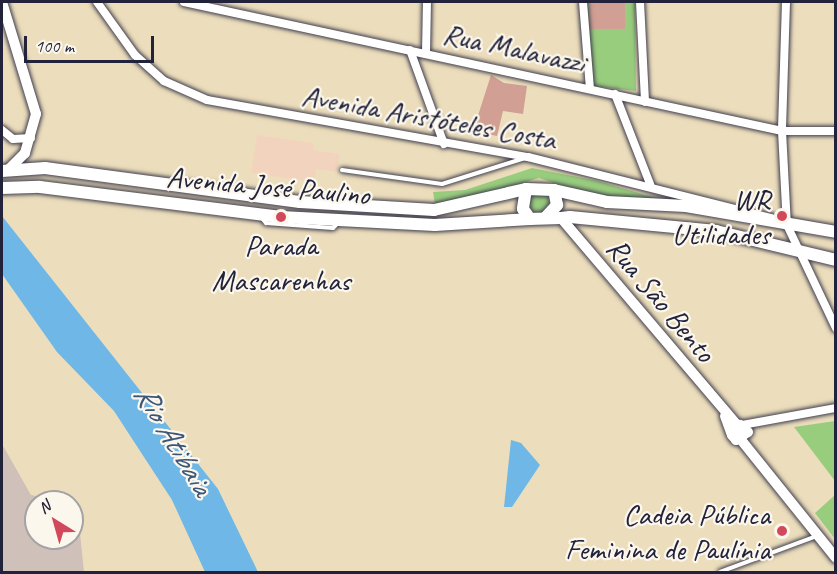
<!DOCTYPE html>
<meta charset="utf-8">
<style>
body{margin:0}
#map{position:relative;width:837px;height:574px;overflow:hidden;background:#ecdebc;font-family:Caveat,sans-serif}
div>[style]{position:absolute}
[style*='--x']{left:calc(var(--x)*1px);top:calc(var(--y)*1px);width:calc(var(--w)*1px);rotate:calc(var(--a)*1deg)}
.built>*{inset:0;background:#f2d4be}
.industrial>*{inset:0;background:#cfc0ba}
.green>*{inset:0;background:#99cd7e}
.round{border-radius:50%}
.water>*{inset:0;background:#6eb7e6}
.building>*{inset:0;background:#d19f93;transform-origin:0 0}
.roads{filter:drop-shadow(0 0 2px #403e4e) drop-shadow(0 0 2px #403e4e)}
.lane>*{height:4px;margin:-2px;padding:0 2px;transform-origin:2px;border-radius:2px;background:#fff}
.street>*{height:8px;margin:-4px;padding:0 4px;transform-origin:4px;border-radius:4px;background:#fff}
.secondary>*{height:10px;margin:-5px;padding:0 5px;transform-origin:5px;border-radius:5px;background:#fff}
.primary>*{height:12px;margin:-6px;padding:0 6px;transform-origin:6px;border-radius:6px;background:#fff}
.dots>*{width:16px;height:16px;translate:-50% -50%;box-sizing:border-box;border:3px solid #fbf7ec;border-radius:50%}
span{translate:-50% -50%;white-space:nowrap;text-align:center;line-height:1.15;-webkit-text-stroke:4.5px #fbf7ec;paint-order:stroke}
.street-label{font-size:30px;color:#22223b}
.poi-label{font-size:30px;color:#22223b}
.right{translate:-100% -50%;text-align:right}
.water-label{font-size:32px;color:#3d5677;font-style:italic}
.frame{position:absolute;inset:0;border:3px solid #22223b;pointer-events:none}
.north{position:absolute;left:24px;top:490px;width:60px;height:60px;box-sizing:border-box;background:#fbf7ec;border:2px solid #a4a2a5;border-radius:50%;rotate:323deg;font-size:16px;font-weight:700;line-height:24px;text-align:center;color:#22223b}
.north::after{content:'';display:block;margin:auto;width:21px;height:27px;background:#d1495b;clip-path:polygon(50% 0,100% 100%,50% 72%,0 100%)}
.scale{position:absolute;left:24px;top:36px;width:130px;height:27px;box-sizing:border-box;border:3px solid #22223b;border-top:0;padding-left:8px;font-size:18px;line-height:21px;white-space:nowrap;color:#22223b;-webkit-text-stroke:4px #fbf7ec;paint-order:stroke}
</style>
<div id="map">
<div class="built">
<i style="clip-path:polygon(257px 135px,314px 143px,313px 150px,340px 154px,337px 172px,316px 169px,314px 182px,251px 173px)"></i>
</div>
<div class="industrial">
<i style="clip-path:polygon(2px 444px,31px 495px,67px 502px,36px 502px,36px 538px,72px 538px,72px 503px,77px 504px,84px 572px,2px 572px)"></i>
</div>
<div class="green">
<i style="clip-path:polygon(586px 2px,635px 2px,636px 91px,593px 86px)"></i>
<i style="clip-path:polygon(532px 168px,598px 181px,703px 212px,593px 196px,539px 178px,454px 204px,435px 204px,433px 192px,465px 190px)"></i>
<i class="round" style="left:529px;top:193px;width:20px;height:20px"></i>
<i style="clip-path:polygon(835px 421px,836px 421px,835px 481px,794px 427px)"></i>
<i style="clip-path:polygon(835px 495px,835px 539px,815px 513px)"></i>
</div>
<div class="water">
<i style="clip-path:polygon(2px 216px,218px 489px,258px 572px,205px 572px,172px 500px,114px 411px,57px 352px,2px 274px)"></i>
<i style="clip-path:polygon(511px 440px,521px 443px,540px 465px,512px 507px,504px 507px)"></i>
</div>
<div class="building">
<i style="left:590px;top:2px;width:35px;height:27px"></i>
<i style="clip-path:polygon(491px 75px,504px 83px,527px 86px,523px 114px,503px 111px,497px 136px,473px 131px)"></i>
</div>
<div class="roads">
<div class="lane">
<i style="--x:342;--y:170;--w:101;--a:8"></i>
<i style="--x:442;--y:184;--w:87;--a:-17.4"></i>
<i style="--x:261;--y:217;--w:8;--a:50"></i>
<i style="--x:266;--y:223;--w:67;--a:4.3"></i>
<i style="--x:333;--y:228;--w:8;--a:-45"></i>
<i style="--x:720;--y:572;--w:103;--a:-20.4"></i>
</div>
<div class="street">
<i style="--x:97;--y:2;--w:65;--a:54.4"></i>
<i style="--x:135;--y:55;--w:39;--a:42"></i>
<i style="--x:164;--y:81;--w:47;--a:23.8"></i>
<i style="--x:207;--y:100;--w:326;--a:10.1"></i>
<i style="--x:528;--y:157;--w:259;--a:14.1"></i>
<i style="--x:184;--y:2;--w:612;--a:12.17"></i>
<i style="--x:782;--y:131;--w:54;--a:0"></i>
<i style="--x:583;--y:2;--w:87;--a:85.4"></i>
<i style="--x:640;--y:2;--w:100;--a:87.1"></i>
<i style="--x:786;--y:2;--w:129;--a:91.8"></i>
<i style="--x:782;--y:131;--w:94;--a:87"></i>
<i style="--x:787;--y:225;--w:114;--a:64.6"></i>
<i style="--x:410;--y:50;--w:100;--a:70.1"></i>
<i style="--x:426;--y:53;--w:51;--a:-88.9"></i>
<i style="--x:615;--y:94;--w:97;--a:68.7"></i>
<i style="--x:2;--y:130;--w:14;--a:39"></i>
<i style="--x:13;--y:139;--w:18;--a:-3"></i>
<i style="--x:742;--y:425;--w:96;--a:-10.3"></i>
</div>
<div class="secondary">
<i style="--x:2;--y:2;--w:117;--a:73.1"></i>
<i style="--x:36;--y:114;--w:41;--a:105.8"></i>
<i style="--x:25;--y:153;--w:23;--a:135"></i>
<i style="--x:561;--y:218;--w:272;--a:49.6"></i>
<i style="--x:725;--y:416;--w:20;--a:70"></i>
<i style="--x:732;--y:435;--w:6;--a:51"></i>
<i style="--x:736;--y:440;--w:14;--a:-34"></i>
<i style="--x:748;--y:432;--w:11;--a:-139"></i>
<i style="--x:740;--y:425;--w:11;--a:139"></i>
<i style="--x:742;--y:441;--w:150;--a:51.2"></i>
</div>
<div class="primary">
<i style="--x:2;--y:171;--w:43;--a:-4"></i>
<i style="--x:45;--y:168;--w:257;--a:7.6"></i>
<i style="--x:300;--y:202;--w:134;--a:3.4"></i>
<i style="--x:434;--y:210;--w:94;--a:-12.9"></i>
<i style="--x:2;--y:188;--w:38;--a:-2"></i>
<i style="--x:40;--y:187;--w:243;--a:7.1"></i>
<i style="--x:281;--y:217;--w:154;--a:3"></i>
<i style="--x:435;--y:225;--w:95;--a:-3.6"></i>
<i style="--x:554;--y:190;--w:54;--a:12.8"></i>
<i style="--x:607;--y:202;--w:79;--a:2.9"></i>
<i style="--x:686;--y:206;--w:152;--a:9.8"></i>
<i style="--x:545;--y:218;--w:18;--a:-47"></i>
<i style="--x:557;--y:205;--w:15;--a:-101"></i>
<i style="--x:554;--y:190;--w:28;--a:-178"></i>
<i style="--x:526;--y:189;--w:20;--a:99"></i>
<i style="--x:523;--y:209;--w:12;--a:55"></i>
<i style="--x:530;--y:219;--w:31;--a:-2"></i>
<i style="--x:561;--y:218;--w:9;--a:-6"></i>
<i style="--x:570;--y:217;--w:147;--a:5.5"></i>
<i style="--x:716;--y:231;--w:123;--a:13.6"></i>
</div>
</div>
<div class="dots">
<i style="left:782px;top:216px;background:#d1495b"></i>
<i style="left:281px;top:217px;background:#d1495b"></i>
<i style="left:782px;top:531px;background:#d1495b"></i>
</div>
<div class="street-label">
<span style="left:514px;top:48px;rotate:12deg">Rua Malavazzi</span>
<span style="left:429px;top:117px;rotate:10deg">Avenida Aristóteles Costa</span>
<span style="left:268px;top:186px;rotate:5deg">Avenida José Paulino</span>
<span style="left:661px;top:300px;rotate:50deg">Rua São Bento</span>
</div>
<div class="poi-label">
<span class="right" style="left:770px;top:216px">WR<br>Utilidades</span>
<span style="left:281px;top:262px">Parada<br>Mascarenhas</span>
<span class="right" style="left:770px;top:531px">Cadeia Pública<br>Feminina de Paulínia</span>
</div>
<div class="water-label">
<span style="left:173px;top:440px;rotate:59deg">Rio Atibaia</span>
</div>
<div class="frame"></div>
<div class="north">N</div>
<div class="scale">100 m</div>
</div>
